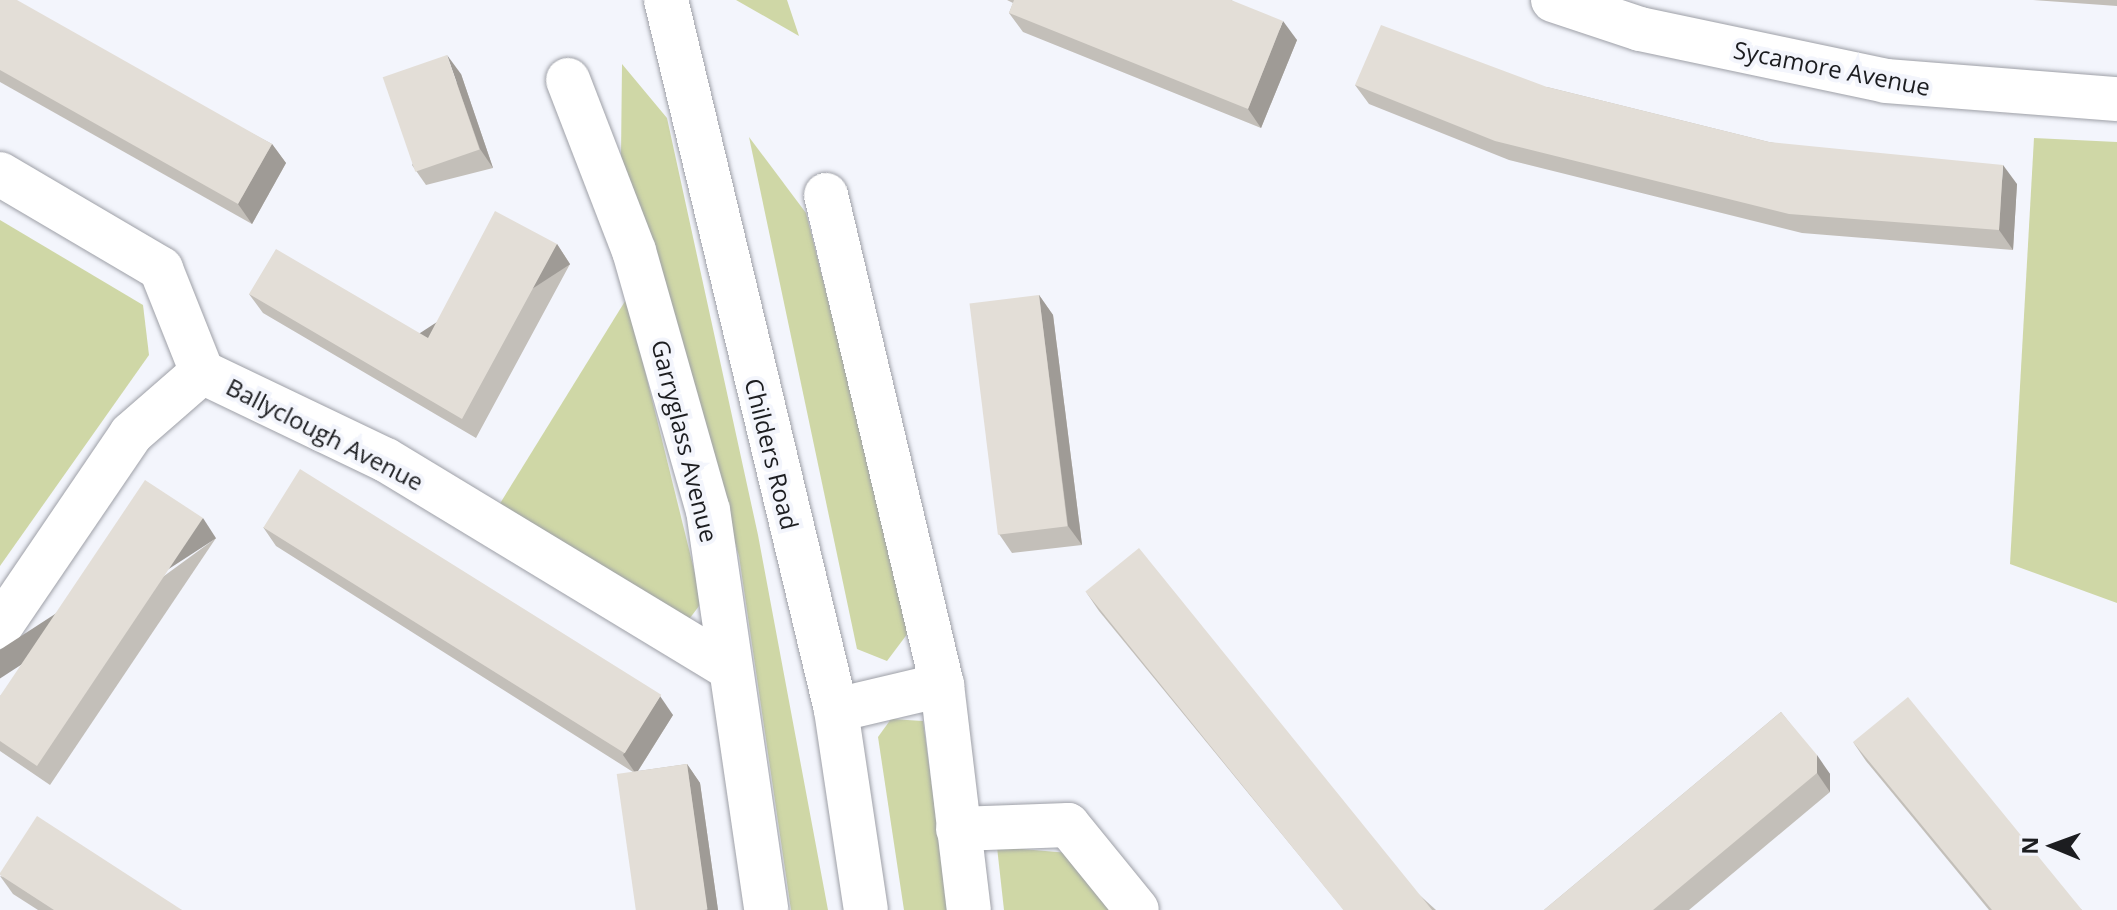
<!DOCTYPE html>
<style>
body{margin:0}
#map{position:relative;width:2117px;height:910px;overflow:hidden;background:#f3f5fc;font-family:"Open Sans",sans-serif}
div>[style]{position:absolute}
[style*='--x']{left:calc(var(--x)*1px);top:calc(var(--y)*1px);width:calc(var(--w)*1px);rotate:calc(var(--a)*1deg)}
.green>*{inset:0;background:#cfd7a6}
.roads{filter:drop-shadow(0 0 2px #9ea0a7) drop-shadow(0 0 2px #9ea0a7)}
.minor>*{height:44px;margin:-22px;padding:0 22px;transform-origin:22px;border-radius:22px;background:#fff}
.secondary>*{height:44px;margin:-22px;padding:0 22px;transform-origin:22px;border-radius:22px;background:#fff}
.wall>*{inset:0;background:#c3bfb9}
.shaded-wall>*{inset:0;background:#9f9b96;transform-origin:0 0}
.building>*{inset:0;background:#e3ded7;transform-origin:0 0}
span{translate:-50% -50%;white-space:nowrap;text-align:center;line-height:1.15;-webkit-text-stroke:8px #f3f5fc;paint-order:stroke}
.street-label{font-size:24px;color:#1c1d20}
.north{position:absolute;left:2013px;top:806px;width:80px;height:80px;-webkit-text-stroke:6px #f3f5fc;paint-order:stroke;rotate:271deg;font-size:22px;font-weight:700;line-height:32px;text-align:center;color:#1c1d20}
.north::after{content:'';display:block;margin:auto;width:28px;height:36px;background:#1c1d20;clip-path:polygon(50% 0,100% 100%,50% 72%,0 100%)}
</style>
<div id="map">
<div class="green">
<i style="clip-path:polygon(736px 0,787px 0,799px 36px)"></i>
<i style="clip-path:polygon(622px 64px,667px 118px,758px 535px,828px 910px,791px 910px,739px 556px,621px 156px)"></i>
<i style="clip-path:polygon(749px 137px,806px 213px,911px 629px,887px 661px,857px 649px)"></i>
<i style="clip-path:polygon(2034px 138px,2117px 142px,2117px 603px,2010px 564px)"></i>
<i style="clip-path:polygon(0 220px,143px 305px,149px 355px,0 566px)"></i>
<i style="clip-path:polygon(627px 298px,702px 602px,687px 622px,496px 510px)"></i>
<i style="clip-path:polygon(891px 719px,923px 721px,949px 910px,904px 910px,878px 737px)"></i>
<i style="clip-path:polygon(997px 847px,1069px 853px,1116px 910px,1004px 910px)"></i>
</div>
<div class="roads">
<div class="minor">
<i style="--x:1553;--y:0;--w:92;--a:18.4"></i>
<i style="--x:1640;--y:29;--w:251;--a:11.9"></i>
<i style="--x:1886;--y:81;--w:232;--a:4.5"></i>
<i style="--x:568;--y:80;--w:183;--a:68.9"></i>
<i style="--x:634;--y:251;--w:269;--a:74.1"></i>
<i style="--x:708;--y:510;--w:404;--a:81.7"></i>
<i style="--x:0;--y:174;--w:187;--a:30.5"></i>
<i style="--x:161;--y:269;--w:111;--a:68.3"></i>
<i style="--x:826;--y:195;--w:504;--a:76.68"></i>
<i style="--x:942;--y:685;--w:227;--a:83.2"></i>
<i style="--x:0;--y:627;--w:233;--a:-55.8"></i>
<i style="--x:131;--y:434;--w:94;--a:-41.1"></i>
<i style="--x:202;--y:372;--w:204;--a:25.6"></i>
<i style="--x:386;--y:460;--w:400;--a:31.2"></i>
<i style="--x:836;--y:710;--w:109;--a:-13.3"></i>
<i style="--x:958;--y:829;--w:110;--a:-2.1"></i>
<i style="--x:1068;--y:825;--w:109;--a:50.9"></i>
</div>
<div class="secondary">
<i style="--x:666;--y:0;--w:730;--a:76.53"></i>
<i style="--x:836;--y:710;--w:202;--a:81.5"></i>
</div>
</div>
<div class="wall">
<i style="clip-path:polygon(0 0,272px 144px,286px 163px,252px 224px,0 82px)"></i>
<i style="clip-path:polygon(1007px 0,1231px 0,1297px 40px,1261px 128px,1023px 32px,1009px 13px,1013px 3px)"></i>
<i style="clip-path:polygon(2033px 0,2117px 0,2117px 6px)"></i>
<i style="clip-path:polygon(461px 74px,493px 168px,426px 185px,412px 165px)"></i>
<i style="clip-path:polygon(1355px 85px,1547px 87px,1769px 142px,2017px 184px,2013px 250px,1802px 233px,1509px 160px,1369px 104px)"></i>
<i style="clip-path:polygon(557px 244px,570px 264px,476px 438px,263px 313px,249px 294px,428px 338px)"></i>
<i style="clip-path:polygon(1039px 295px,1053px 315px,1082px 545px,1012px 553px,999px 534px)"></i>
<i style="clip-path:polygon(263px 527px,673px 715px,638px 771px,687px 764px,700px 783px,718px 910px,637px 910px,633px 772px,276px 546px)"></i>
<i style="clip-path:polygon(216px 538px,50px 785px,0 751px,0 696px)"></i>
<i style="clip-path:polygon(1086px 592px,1436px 910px,1344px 910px,1099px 611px)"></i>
<i style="clip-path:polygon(1781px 712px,1830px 774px,1830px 792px,1689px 910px,1544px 910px)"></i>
<i style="clip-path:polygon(1853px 742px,2082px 910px,1989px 910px,1866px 761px)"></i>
<i style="clip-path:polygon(0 876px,182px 910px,38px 910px,13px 894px)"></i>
</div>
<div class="shaded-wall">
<i style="clip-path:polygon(1283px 21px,1297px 40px,1261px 128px,1248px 109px)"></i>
<i style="clip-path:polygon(447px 55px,461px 74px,493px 168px,480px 149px)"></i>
<i style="clip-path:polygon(272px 144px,286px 163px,252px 224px,238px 204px)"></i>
<i style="clip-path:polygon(2003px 165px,2017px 184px,2013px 250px,1999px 230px)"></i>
<i style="left:557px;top:244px;width:24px;height:199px;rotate:57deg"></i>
<i style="clip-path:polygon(1039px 295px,1053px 315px,1082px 545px,1068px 526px)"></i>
<i style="left:203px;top:518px;width:24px;height:298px;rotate:57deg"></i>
<i style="clip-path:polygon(660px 696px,673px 715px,636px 774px,623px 755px)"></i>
<i style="clip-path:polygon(1817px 755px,1830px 774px,1830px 792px,1817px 773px)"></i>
<i style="clip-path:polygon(687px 764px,700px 783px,718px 910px,707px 910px)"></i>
</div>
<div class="building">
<i style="clip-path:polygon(0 0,17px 0,272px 144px,238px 204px,0 70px)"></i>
<i style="clip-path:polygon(1014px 0,1231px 0,1283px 21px,1248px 109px,1009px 13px)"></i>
<i style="clip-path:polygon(1381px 25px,1547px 87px,1769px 142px,2003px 165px,1999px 230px,1789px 214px,1495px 141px,1355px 85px)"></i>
<i style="left:447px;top:55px;width:100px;height:68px;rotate:71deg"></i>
<i style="clip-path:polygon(495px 211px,557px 244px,462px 419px,249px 294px,276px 249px,428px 338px)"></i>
<i style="left:1039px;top:295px;width:233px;height:70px;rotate:83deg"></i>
<i style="left:300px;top:469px;width:426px;height:69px;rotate:32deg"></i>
<i style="clip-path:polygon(145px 480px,203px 518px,37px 766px,0 741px,0 696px)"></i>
<i style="left:1139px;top:548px;width:468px;height:69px;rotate:51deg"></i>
<i style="clip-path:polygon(1908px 697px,2082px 910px,1992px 910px,1853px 742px)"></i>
<i style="clip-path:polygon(1781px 712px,1817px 755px,1817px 773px,1653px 910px,1544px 910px)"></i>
<i style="left:687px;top:764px;width:147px;height:71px;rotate:82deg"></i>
<i style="clip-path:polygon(37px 816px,182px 910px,54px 910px,0 875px,0 873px)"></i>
</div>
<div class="street-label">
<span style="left:1832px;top:68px;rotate:11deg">Sycamore Avenue</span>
<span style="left:325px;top:434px;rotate:27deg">Ballyclough Avenue</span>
<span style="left:685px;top:441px;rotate:76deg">Garryglass Avenue</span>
<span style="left:772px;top:454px;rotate:76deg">Childers Road</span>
</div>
<div class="north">N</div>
</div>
